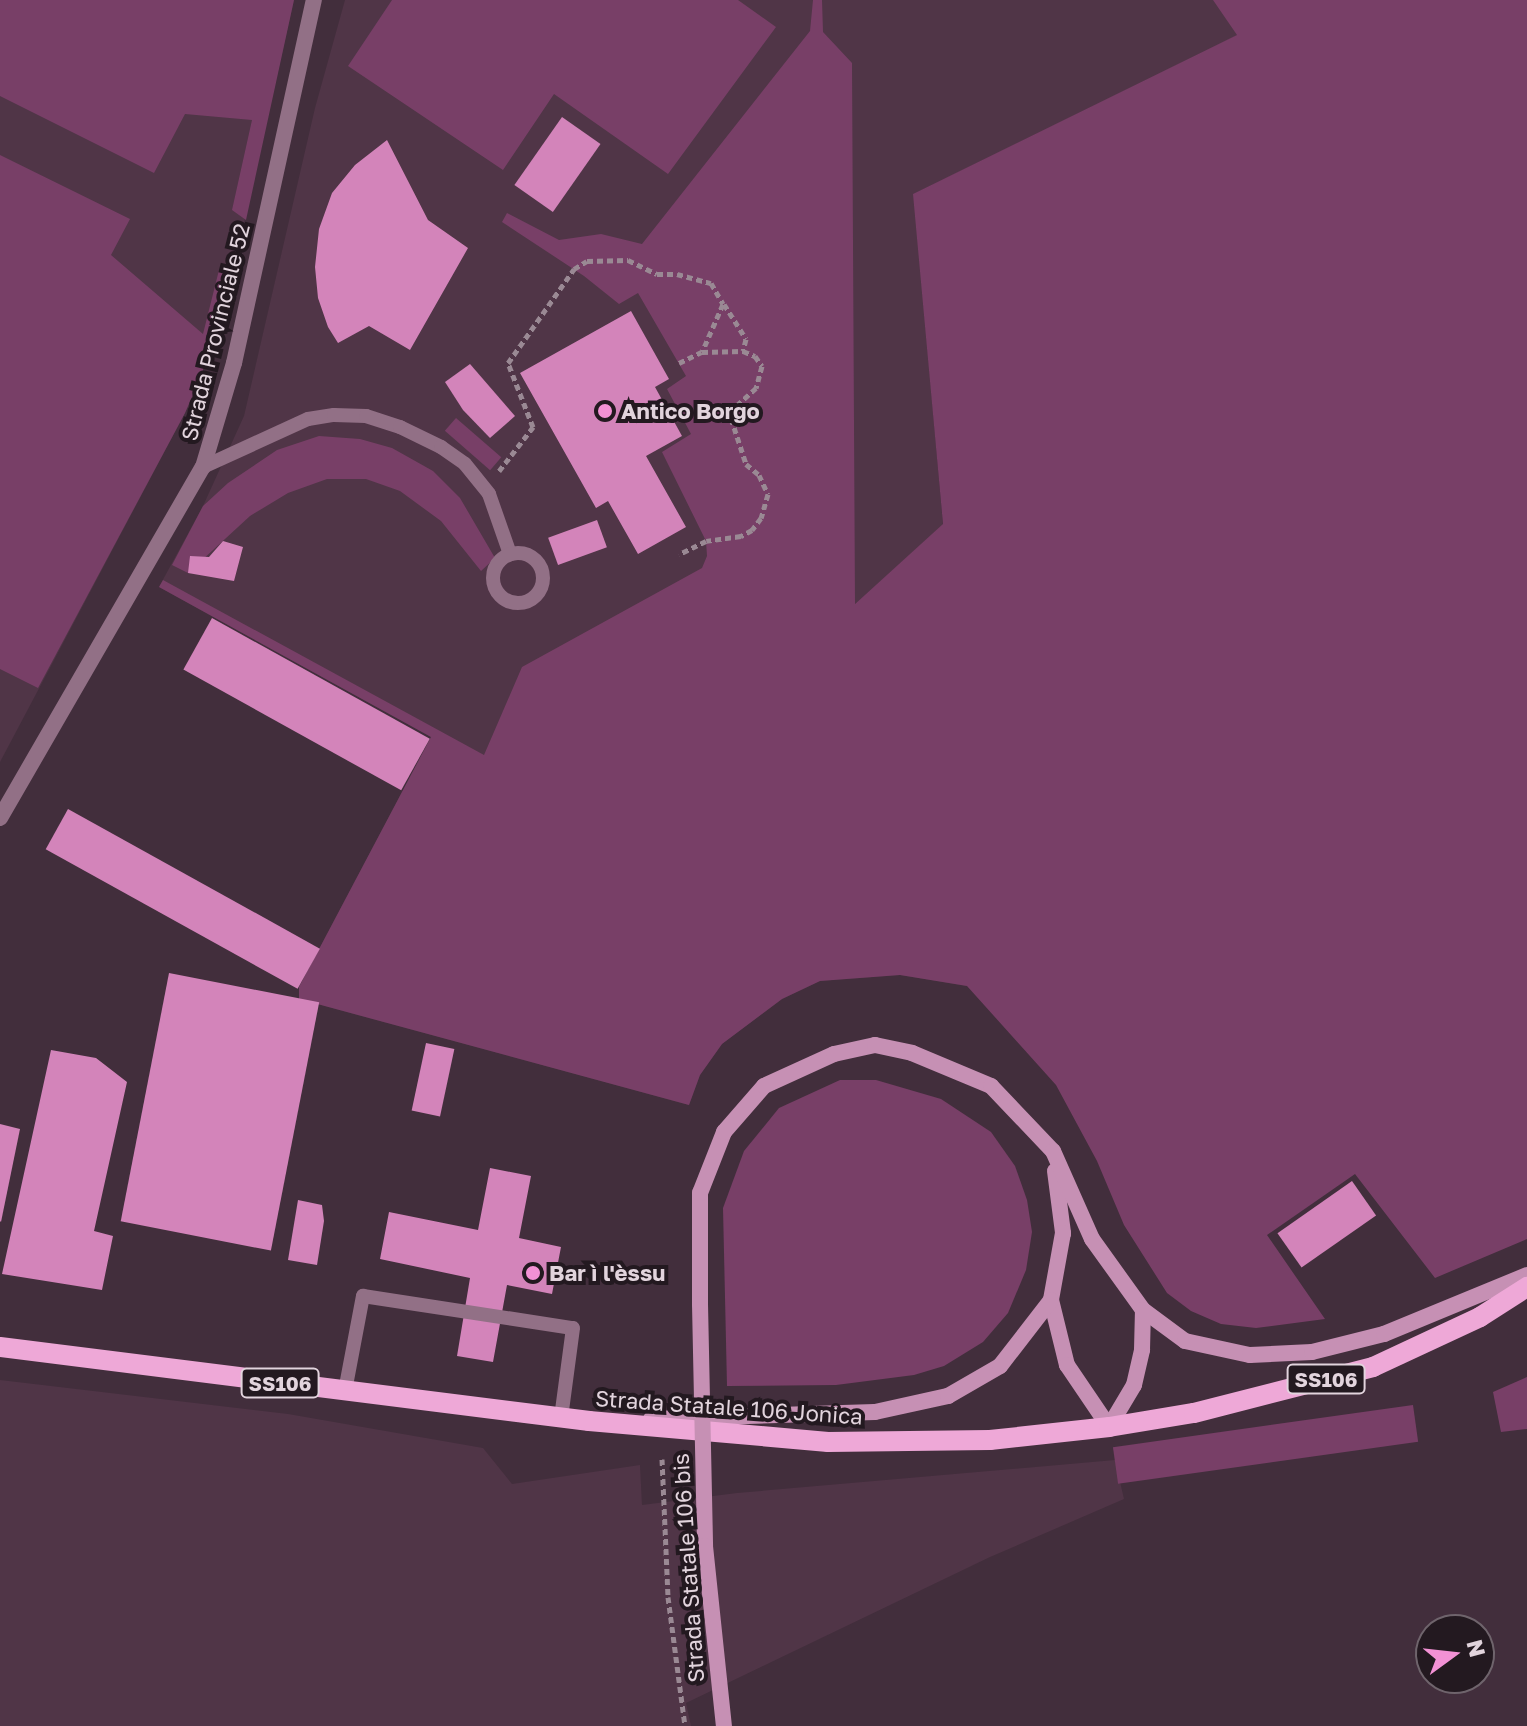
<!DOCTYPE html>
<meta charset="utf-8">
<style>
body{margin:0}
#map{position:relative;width:1527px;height:1726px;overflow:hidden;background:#422e3c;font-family:"Golos Text",sans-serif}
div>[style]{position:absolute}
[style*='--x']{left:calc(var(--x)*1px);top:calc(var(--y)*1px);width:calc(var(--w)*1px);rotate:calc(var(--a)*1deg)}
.built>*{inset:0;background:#503547}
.green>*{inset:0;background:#783f67;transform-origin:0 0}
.building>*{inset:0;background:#d384ba;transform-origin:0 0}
.path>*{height:5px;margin-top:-2.5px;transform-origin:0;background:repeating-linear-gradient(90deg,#9a8994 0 6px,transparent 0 10px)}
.service>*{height:14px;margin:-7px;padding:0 7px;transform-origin:7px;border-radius:7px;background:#927086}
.service>.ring{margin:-7px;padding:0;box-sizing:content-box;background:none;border:14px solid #927086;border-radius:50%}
.tertiary>*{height:16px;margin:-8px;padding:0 8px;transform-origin:8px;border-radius:8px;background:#927086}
.secondary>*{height:16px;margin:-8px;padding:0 8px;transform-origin:8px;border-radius:8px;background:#c690b4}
.primary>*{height:20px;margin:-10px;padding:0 10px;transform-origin:10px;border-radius:10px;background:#eea8d7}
.secondary-bridge>*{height:16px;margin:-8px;padding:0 8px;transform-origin:8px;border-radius:8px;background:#c690b4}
.dots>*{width:22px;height:22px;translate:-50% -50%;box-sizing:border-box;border:4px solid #231920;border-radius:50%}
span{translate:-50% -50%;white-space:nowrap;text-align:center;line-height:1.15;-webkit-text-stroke:8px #231920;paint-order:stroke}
.shield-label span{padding:2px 6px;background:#231920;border:2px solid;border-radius:6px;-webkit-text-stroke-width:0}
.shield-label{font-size:20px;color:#e2d4dd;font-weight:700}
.street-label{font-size:22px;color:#e2d4dd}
.poi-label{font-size:22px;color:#e2d4dd;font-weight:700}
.left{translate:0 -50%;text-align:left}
.north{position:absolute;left:1415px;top:1614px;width:80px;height:80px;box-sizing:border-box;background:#231920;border:2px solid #6f646c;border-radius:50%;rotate:75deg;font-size:22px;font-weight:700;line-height:32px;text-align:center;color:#e2d4dd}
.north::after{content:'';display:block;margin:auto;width:28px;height:36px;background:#f391d5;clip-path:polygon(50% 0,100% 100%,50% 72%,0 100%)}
</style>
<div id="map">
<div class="built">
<i style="clip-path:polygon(0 0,294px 0,231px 281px,201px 376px,185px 413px,0 762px)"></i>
<i style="clip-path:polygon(345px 0,1286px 0,1238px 35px,914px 194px,943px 525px,854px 605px,967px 986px,900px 975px,820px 981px,782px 999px,722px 1044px,700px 1075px,689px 1105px,299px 999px,299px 987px,431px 737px,159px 587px,203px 506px,244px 416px,315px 108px)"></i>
<i style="clip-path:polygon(0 1380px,288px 1414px,483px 1448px,512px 1484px,640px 1465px,642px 1505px,737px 1493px,1115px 1460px,1124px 1499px,990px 1557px,686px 1703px,691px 1726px,0 1726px)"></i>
</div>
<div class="green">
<i style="clip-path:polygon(0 0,294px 0,246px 220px,232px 210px,252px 120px,185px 114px,154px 173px,0 96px)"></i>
<i style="clip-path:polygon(392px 0,738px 0,776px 27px,668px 174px,554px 94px,503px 170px,348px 66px)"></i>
<i style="clip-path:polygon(813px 0,822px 0,823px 32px,852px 63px,855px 604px,943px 524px,913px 194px,1237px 35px,1213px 0,1527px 0,1527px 1239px,1435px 1278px,1355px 1174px,1267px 1235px,1325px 1319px,1256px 1328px,1221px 1324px,1191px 1311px,1167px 1293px,1124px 1225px,1097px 1161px,1056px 1085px,967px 986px,900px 975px,820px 981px,782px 999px,722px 1044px,700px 1075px,689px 1105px,299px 999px,299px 987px,431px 737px,159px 587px,163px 580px,484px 755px,522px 667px,702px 568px,707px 556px,706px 541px,662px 452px,691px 434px,667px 389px,686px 376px,638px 293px,619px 304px,584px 276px,502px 222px,507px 213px,559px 240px,601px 234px,642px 244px,810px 31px)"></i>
<i style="clip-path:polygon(0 155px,130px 219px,111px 255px,203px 334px,219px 270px,231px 281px,201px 376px,185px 413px,38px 688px,0 669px)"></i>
<i style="left:456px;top:418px;width:60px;height:17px;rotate:41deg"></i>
<i style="clip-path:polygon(319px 436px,360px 439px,392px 448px,433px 471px,460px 498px,495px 558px,481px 571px,441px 521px,400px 491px,366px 479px,327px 479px,288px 493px,250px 516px,188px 573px,172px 565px,203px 506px,228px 483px,277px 450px)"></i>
<i style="clip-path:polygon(840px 1080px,876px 1080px,941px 1099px,991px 1132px,1015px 1166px,1027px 1200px,1032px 1232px,1026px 1270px,1008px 1313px,983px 1342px,944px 1366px,914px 1375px,836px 1385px,727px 1386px,723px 1208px,744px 1151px,779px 1108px)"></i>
<i style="clip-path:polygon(1527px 1377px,1527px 1429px,1501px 1432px,1493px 1392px)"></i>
<i style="left:1413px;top:1405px;width:37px;height:303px;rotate:82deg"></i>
</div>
<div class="building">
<i style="left:562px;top:117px;width:47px;height:83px;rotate:35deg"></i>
<i style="clip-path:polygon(387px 140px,428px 220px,468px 248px,410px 350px,369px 326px,338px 343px,328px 327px,318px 298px,315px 267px,319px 229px,332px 193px,355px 165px)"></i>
<i style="clip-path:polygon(631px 311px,669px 379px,655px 387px,682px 436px,646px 456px,686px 527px,638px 554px,608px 501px,596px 508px,520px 373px)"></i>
<i style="clip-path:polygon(470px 364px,515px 416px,490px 438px,463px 410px,445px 382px)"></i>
<i style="left:597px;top:520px;width:29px;height:52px;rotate:70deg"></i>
<i style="clip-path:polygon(223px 541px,243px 547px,234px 581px,188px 573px,190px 556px,209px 557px)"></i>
<i style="left:212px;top:618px;width:249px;height:59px;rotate:29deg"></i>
<i style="left:68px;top:809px;width:288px;height:46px;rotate:29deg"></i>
<i style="left:169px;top:973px;width:153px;height:253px;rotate:11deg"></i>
<i style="left:426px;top:1043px;width:29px;height:69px;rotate:12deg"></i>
<i style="clip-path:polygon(51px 1050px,96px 1058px,127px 1082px,94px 1231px,113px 1236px,102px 1290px,2px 1274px)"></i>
<i style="clip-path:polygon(0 1124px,20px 1129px,1px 1222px,0 1221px)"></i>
<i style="clip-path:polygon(490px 1168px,531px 1176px,519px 1238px,561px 1247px,552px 1294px,507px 1285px,493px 1362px,457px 1356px,470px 1278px,380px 1259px,389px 1212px,478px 1230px)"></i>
<i style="left:1352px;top:1181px;width:42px;height:91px;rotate:55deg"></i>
<i style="clip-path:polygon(298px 1200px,322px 1205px,324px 1221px,317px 1265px,288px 1260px)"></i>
</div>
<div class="path">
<i style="--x:724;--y:304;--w:41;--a:57.8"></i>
<i style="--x:746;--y:339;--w:12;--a:104"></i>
<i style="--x:679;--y:363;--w:25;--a:-26"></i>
<i style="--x:702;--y:352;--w:41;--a:-1.4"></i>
<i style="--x:743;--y:351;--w:13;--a:23"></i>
<i style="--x:755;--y:356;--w:12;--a:55"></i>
<i style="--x:762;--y:366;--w:23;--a:105"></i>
<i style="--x:756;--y:388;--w:27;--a:138"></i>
<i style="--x:736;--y:406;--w:13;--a:113"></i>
<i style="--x:731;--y:418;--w:48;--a:71.9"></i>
<i style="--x:746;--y:464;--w:17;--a:40"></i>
<i style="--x:759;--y:475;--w:21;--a:65"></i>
<i style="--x:768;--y:494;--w:25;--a:106"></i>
<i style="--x:761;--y:518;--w:15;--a:127"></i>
<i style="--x:752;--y:530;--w:13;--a:151"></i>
<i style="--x:741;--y:536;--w:35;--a:172"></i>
<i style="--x:706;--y:541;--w:30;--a:154"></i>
<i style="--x:499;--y:471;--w:56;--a:-52.3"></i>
<i style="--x:533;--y:427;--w:69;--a:-111.3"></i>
<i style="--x:508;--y:363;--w:115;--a:-54.9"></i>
<i style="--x:574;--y:269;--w:15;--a:-32"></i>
<i style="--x:587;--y:261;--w:41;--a:-1.4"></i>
<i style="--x:628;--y:260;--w:32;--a:26"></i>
<i style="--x:657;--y:274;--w:20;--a:0"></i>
<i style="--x:677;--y:274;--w:35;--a:15"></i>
<i style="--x:711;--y:283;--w:24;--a:60"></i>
<i style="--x:723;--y:304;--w:52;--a:113.6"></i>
<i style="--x:662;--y:1459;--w:138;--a:87.5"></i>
<i style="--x:668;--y:1597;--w:130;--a:82.5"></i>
</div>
<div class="service">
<i style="--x:203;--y:467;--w:115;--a:-24.6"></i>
<i style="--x:308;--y:419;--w:26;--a:-9"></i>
<i style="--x:334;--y:415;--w:32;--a:2"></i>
<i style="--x:366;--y:416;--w:36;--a:18"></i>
<i style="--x:400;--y:427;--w:46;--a:26"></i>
<i style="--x:441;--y:447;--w:29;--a:35"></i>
<i style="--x:465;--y:464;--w:38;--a:51"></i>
<i style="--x:489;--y:494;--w:64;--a:70.7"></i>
<i class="ring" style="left:493px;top:553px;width:36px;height:36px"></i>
<i style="--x:345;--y:1391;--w:97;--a:-79.3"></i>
<i style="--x:363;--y:1296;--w:212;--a:8.7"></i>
<i style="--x:573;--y:1328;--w:91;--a:97.6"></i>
</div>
<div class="tertiary">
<i style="--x:0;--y:818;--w:405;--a:-60"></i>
<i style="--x:203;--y:467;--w:109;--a:-73.4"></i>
<i style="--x:234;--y:363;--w:372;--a:-77.6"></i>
</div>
<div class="secondary">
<i style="--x:1055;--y:1171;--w:63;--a:82.6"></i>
<i style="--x:1063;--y:1233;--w:68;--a:100.2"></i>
<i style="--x:1051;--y:1300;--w:67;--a:76.2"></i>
<i style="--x:1067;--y:1365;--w:75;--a:55.9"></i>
<i style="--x:1109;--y:1427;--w:49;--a:-59.2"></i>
<i style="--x:1134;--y:1385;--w:36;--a:-77"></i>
<i style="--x:1142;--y:1350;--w:40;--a:-88.6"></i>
<i style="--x:700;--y:1304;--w:111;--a:-90"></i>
<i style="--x:700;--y:1193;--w:66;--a:-68.5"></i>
<i style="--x:724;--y:1132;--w:61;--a:-49"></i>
<i style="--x:764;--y:1086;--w:77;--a:-24.6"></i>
<i style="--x:834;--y:1054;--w:42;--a:-12.4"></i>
<i style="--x:875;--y:1045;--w:38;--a:12"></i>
<i style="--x:912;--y:1053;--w:86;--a:22.7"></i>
<i style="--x:991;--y:1086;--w:90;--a:46.4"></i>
<i style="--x:1053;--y:1151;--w:96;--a:66.1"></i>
<i style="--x:1092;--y:1239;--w:87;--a:54.3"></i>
<i style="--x:1143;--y:1310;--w:52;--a:36.4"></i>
<i style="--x:1185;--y:1341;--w:66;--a:12.2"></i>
<i style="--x:1250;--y:1355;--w:62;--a:-2.8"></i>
<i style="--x:1312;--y:1352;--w:74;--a:-14"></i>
<i style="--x:1384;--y:1334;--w:155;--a:-22.4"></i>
<i style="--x:651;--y:1419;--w:224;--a:-1.8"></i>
<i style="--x:875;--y:1412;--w:75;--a:-12.4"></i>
<i style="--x:948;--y:1396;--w:60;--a:-30"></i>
<i style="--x:1000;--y:1366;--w:83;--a:-52.3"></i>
</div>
<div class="primary">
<i style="--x:0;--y:1347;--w:594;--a:7.16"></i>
<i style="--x:589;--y:1421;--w:240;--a:5"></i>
<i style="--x:828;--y:1442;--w:162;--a:-0.7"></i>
<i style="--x:990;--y:1440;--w:120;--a:-6.2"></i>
<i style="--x:1109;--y:1427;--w:86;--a:-9.4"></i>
<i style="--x:1194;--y:1413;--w:185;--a:-14.4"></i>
<i style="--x:1373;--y:1367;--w:118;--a:-25"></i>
<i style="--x:1480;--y:1317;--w:56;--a:-32.6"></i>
</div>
<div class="secondary-bridge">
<i style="--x:700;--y:1304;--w:242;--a:88.8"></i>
<i style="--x:705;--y:1546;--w:181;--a:84"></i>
</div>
<div class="dots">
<i style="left:605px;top:411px;background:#f391d5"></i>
<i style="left:533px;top:1273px;background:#f391d5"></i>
</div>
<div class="shield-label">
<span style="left:1326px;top:1379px">SS106</span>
<span style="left:280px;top:1383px">SS106</span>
</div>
<div class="street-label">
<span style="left:215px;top:332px;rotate:-76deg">Strada Provinciale 52</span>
<span style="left:729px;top:1407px;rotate:4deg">Strada Statale 106 Jonica</span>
<span style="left:688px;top:1568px;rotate:-94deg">Strada Statale 106 bis</span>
</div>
<div class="poi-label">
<span class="left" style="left:621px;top:411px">Antico Borgo</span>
<span class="left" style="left:549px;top:1273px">Bar ì l'èssu</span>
</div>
<div class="north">N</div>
</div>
